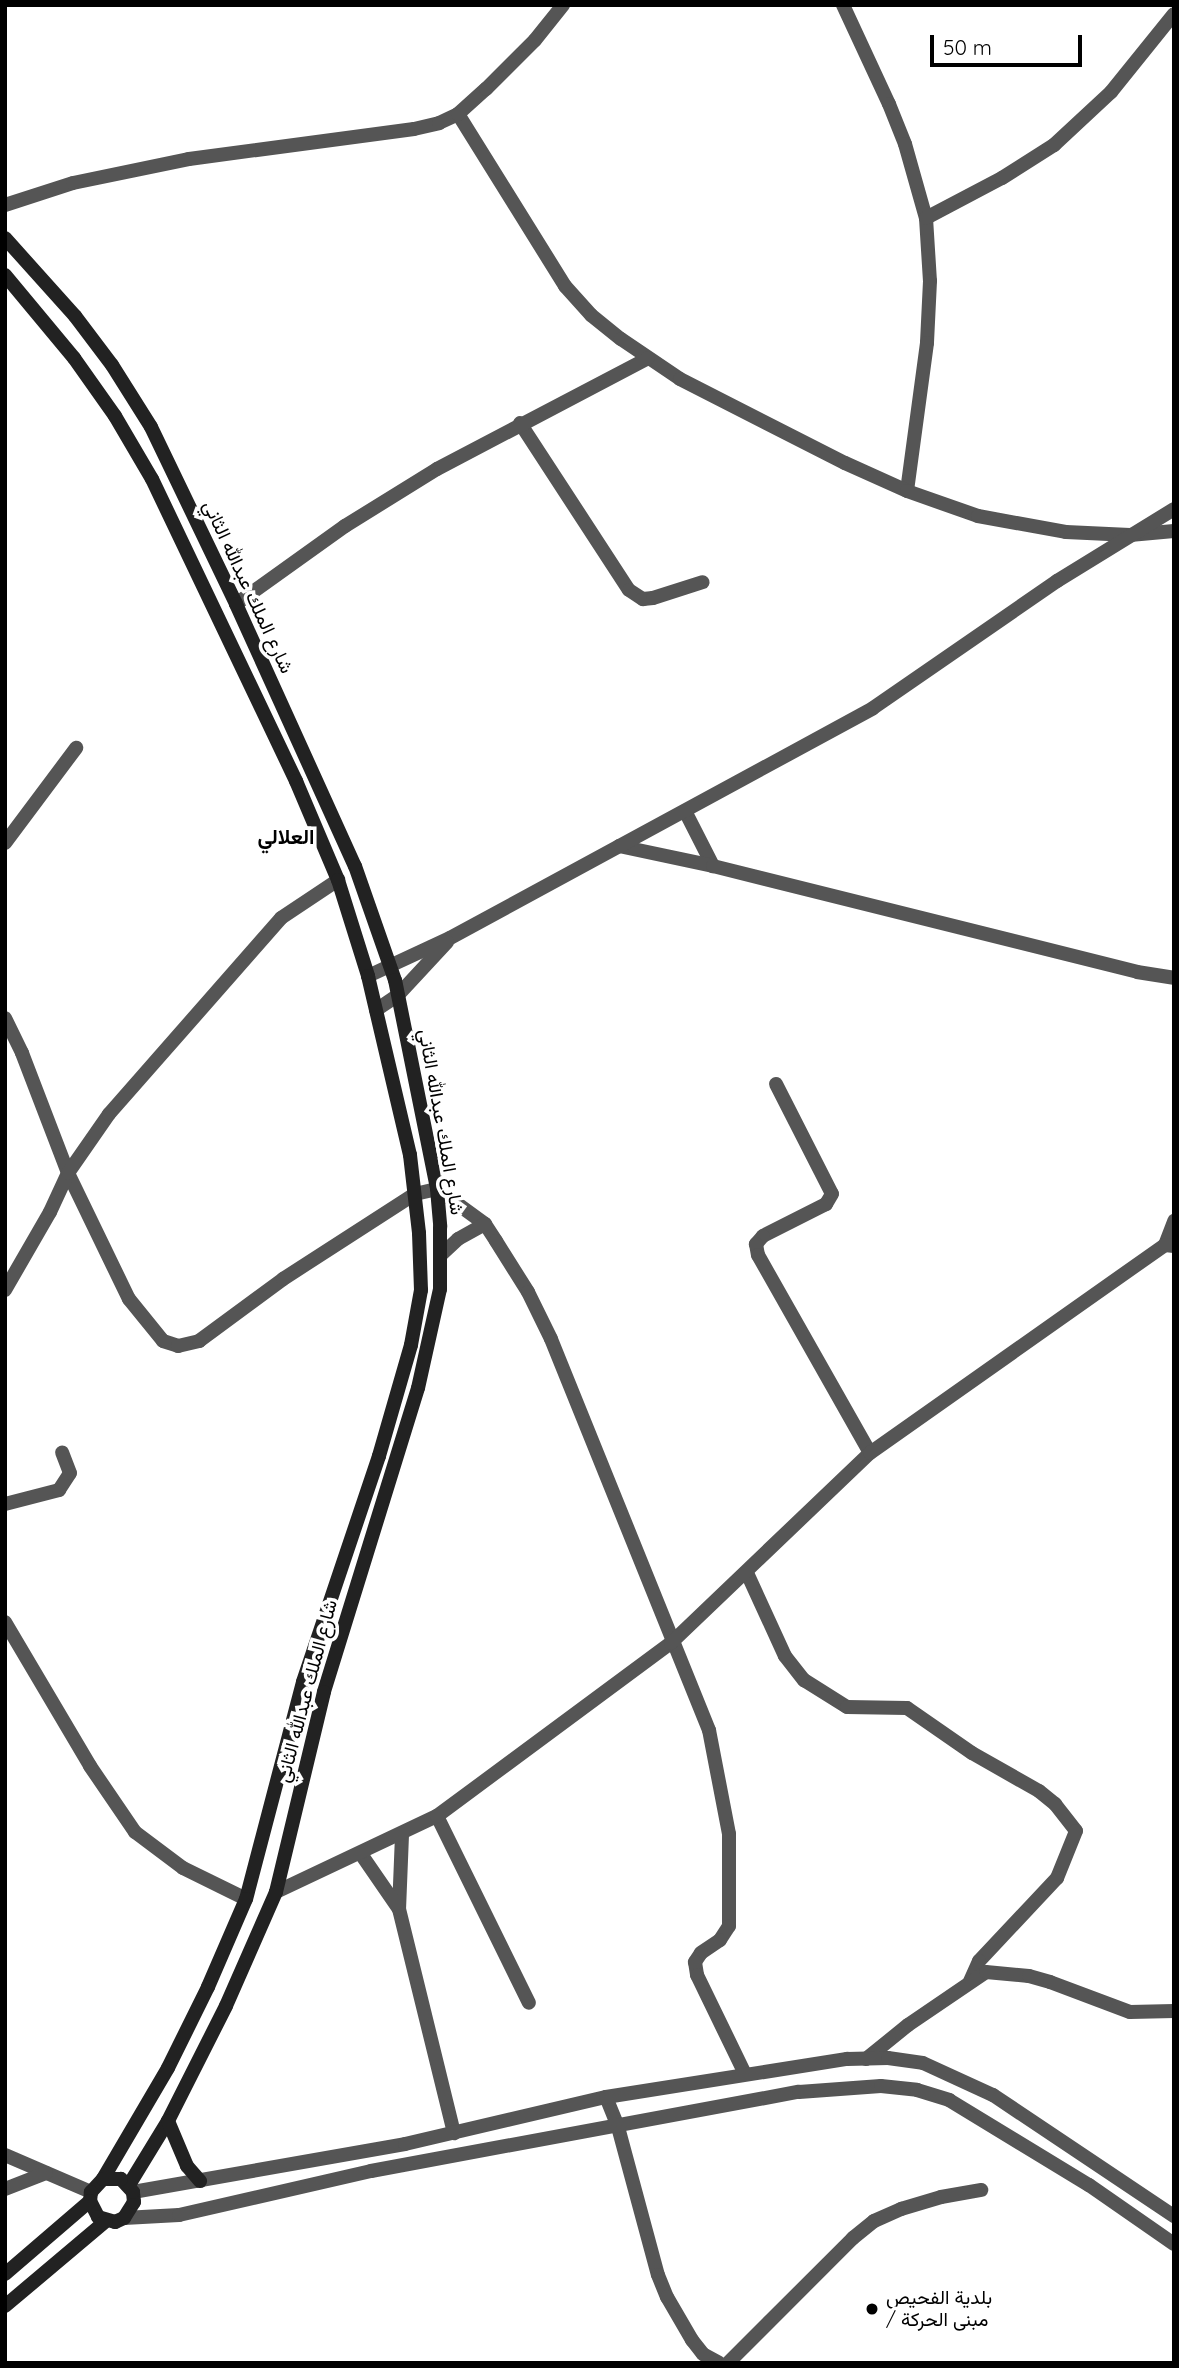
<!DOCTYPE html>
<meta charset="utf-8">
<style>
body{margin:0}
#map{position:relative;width:1179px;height:2368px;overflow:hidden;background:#fff;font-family:Quicksand,Vazirmatn,sans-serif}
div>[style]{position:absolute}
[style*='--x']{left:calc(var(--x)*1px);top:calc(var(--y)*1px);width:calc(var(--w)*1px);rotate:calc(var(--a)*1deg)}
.minor>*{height:14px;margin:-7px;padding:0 7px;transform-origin:7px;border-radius:7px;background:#555}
.tertiary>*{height:14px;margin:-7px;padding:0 7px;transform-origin:7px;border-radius:7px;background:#555}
.secondary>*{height:14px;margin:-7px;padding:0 7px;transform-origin:7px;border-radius:7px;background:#222}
.dots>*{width:19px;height:19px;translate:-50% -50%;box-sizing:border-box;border:4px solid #fff;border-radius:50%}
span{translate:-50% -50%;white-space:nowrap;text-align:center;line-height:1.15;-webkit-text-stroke:7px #fff;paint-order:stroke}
.street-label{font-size:19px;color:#000}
.poi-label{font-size:19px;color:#000}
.left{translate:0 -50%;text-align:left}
.neighbourhood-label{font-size:21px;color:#000;font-weight:700}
.frame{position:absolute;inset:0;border:7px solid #000;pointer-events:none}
.scale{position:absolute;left:930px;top:35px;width:152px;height:32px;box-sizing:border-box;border:4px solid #000;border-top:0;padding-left:9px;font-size:21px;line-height:24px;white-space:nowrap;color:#000;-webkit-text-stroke:5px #fff;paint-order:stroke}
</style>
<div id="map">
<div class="minor">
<i style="--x:843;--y:5;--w:109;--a:65.1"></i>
<i style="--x:889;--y:104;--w:43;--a:68.2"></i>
<i style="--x:905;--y:144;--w:77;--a:74.2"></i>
<i style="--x:926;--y:218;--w:63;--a:86.4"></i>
<i style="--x:930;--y:281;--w:62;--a:92.8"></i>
<i style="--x:927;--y:343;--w:149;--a:97.7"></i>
<i style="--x:458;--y:114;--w:203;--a:58.1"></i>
<i style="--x:565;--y:286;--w:39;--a:48"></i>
<i style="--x:591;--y:315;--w:38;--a:39"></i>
<i style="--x:621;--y:339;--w:71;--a:34.1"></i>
<i style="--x:680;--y:379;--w:185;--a:27"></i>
<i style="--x:845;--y:463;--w:68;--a:24.3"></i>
<i style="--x:907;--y:491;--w:75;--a:19.4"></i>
<i style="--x:978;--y:516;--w:89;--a:10.3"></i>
<i style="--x:1066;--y:532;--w:64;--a:2.7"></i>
<i style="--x:1130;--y:535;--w:44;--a:-5.2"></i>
<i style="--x:5;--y:205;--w:71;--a:-17.9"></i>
<i style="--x:73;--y:183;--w:118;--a:-11.7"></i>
<i style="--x:189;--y:159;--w:227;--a:-7.6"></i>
<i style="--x:414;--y:129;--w:26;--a:-13"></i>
<i style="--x:439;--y:123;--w:21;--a:-25"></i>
<i style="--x:458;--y:114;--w:38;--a:-42"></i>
<i style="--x:486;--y:89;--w:69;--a:-45"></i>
<i style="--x:535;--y:40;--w:45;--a:-51.3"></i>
<i style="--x:926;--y:218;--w:86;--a:-27.8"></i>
<i style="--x:1002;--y:178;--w:62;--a:-32.4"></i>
<i style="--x:1054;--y:145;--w:78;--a:-42.9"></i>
<i style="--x:1111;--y:92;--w:100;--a:-51.1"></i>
<i style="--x:520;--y:423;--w:199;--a:56.9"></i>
<i style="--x:629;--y:590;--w:17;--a:33"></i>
<i style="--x:643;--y:599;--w:10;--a:-6"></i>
<i style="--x:653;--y:598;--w:52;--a:-17.7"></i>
<i style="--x:236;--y:604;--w:134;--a:-35.6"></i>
<i style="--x:345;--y:526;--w:108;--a:-31.8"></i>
<i style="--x:437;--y:469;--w:238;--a:-27.7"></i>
<i style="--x:685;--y:811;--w:62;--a:63"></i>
<i style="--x:5;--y:843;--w:119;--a:-53.2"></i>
<i style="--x:619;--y:846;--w:96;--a:12"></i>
<i style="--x:713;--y:866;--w:437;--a:14"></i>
<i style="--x:1137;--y:972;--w:37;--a:9"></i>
<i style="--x:368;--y:976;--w:90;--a:-24.9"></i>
<i style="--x:450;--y:938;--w:481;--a:-28.5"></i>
<i style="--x:873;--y:708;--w:224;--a:-34.6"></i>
<i style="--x:1057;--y:581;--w:137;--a:-31.6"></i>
<i style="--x:376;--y:1010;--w:27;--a:-34"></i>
<i style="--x:398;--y:995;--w:72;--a:-47.2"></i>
<i style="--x:5;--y:1018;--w:39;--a:64"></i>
<i style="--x:22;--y:1053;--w:129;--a:69"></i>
<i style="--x:68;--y:1173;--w:140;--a:64.2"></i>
<i style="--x:129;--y:1299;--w:54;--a:51"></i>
<i style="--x:163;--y:1341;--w:16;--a:18"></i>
<i style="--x:178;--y:1346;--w:22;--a:-13"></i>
<i style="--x:199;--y:1341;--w:104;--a:-36.4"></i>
<i style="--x:283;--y:1279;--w:157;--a:-32.8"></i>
<i style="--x:415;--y:1194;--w:23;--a:-13"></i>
<i style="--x:437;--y:1189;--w:59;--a:36.1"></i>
<i style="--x:485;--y:1224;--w:20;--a:57"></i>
<i style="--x:496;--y:1241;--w:60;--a:57.9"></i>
<i style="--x:528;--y:1292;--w:52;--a:63.9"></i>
<i style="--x:551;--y:1339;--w:422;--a:68"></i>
<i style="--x:709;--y:1730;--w:106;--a:79.1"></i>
<i style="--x:729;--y:1834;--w:92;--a:90"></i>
<i style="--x:729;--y:1926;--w:17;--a:123"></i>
<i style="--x:720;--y:1940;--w:23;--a:146"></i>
<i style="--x:701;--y:1953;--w:11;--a:124"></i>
<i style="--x:695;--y:1962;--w:13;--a:81"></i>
<i style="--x:697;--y:1975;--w:110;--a:64.1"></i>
<i style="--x:776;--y:1084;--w:123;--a:63"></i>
<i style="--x:832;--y:1194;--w:12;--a:121"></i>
<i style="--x:826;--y:1204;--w:71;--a:153.1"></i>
<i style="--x:763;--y:1236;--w:11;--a:131"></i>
<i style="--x:756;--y:1244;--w:11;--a:80"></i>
<i style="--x:758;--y:1255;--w:227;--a:60.5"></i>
<i style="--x:1165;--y:1245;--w:26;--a:-69"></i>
<i style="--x:442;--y:1254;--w:22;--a:-43"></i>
<i style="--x:458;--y:1239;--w:31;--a:-29"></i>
<i style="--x:5;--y:1290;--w:90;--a:-60"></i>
<i style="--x:50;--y:1212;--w:43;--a:-65.2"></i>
<i style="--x:68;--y:1173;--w:72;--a:-55.2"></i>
<i style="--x:109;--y:1114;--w:261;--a:-48.7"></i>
<i style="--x:281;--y:918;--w:69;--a:-33.7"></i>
<i style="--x:5;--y:1504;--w:56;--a:-14.5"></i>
<i style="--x:59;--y:1490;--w:20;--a:-57"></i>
<i style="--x:70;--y:1473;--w:22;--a:-111"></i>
<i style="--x:747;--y:1573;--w:91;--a:65.4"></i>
<i style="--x:785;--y:1656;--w:31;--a:52"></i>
<i style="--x:804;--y:1680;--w:51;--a:32.1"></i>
<i style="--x:847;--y:1707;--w:60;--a:1"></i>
<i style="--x:907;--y:1708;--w:79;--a:34.7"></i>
<i style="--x:972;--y:1753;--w:77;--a:29.6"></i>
<i style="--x:1039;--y:1791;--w:21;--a:39"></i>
<i style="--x:1055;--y:1804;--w:34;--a:52"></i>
<i style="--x:1076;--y:1831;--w:51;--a:112"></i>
<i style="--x:1057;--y:1878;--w:114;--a:133.2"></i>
<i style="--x:979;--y:1961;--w:22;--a:114"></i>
<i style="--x:5;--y:1622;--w:167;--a:59.4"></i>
<i style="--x:90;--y:1766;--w:80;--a:55.7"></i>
<i style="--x:135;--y:1832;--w:60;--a:36.9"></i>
<i style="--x:183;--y:1868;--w:70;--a:26.2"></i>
<i style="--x:437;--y:1816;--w:208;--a:63.8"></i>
<i style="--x:402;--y:1835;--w:74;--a:92.3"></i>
<i style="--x:399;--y:1909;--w:231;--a:76.2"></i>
<i style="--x:361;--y:1854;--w:67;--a:55.4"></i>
<i style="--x:276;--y:1892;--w:178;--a:-25.3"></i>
<i style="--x:437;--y:1816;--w:291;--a:-36.5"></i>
<i style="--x:671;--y:1643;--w:275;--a:-43.7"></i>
<i style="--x:870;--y:1453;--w:361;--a:-35.2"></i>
<i style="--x:1165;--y:1245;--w:9;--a:6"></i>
<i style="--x:866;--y:2059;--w:54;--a:-39"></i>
<i style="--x:908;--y:2025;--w:94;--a:-34.2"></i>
<i style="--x:986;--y:1972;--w:43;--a:5.3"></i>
<i style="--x:1029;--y:1976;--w:22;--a:16"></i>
<i style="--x:1050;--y:1982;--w:85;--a:20.6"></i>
<i style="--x:1130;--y:2012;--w:44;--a:-1.3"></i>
<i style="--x:606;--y:2097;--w:32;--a:68"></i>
<i style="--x:618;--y:2127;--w:153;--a:74.9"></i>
<i style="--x:658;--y:2275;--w:24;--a:68"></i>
<i style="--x:667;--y:2297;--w:50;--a:59.8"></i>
<i style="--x:692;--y:2340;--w:18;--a:52"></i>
<i style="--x:703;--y:2354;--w:18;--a:29"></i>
<i style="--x:5;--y:2155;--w:94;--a:23.3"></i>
<i style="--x:5;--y:2189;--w:44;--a:-21.3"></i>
<i style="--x:728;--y:2363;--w:177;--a:-45"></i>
<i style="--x:853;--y:2238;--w:27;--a:-39"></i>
<i style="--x:874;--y:2221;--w:30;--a:-24"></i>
<i style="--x:901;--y:2209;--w:42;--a:-16.7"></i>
<i style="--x:941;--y:2197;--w:41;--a:-9.9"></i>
</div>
<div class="tertiary">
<i style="--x:133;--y:2192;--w:276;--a:-10"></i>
<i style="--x:405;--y:2144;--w:206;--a:-13.2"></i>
<i style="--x:606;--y:2097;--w:244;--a:-9"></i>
<i style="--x:847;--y:2059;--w:41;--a:-1.4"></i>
<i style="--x:888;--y:2058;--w:35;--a:8"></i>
<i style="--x:923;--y:2063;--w:77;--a:24.6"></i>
<i style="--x:993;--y:2095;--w:218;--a:33.8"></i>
<i style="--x:124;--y:2218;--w:55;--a:-3.1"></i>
<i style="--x:179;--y:2215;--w:197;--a:-12.9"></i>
<i style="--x:371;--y:2171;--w:435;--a:-10.5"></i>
<i style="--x:799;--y:2092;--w:82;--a:-4.2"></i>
<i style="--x:881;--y:2086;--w:36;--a:6"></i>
<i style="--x:917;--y:2090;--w:34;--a:17"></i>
<i style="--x:949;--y:2100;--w:164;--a:31.3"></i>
<i style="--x:1089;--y:2185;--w:103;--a:34.8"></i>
</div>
<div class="secondary">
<i style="--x:5;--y:238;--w:105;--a:48.1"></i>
<i style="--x:75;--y:316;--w:61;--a:52.9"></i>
<i style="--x:112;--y:365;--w:73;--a:57.8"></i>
<i style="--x:151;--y:427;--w:196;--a:64.3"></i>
<i style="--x:236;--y:604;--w:288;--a:65.6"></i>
<i style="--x:355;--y:866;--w:121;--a:70.7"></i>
<i style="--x:395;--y:980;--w:213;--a:78.6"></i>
<i style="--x:437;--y:1189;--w:38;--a:85"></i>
<i style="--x:440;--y:1227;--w:62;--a:90"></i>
<i style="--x:440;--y:1289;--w:101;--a:102.5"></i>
<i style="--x:418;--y:1388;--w:318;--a:107.2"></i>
<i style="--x:324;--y:1692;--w:206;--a:103.5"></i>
<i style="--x:276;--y:1892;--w:124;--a:113.7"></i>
<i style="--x:226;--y:2006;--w:129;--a:116.8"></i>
<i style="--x:168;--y:2121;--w:75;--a:121.4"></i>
<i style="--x:5;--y:275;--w:108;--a:50.3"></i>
<i style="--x:74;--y:358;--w:71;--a:54.7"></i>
<i style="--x:115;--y:416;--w:73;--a:59.6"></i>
<i style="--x:152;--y:479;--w:335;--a:64.5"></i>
<i style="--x:296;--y:781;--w:108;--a:67"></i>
<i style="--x:338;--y:880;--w:101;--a:72.6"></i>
<i style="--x:368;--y:976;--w:184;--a:76.8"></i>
<i style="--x:410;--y:1155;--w:79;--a:83.4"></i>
<i style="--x:419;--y:1233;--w:57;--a:88"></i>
<i style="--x:421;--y:1290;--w:56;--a:100.3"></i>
<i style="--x:411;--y:1345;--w:116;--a:106.1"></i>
<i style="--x:379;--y:1456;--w:238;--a:108.6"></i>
<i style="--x:303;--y:1682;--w:224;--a:104.7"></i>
<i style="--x:246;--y:1899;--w:96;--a:113.4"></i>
<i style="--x:208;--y:1987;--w:90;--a:116.3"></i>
<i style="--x:168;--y:2068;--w:129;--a:120.4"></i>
<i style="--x:103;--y:2179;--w:18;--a:133"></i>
<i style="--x:91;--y:2192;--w:9;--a:96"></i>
<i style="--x:90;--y:2201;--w:18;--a:63"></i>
<i style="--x:98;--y:2217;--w:18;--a:16"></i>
<i style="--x:115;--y:2222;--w:10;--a:-24"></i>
<i style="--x:124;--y:2218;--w:19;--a:-58"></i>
<i style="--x:134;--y:2202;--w:10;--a:-96"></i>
<i style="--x:133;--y:2192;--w:18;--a:-133"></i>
<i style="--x:121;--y:2179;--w:18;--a:180"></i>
<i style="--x:168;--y:2121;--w:49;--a:67.1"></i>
<i style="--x:187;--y:2166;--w:20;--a:49"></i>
<i style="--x:5;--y:2274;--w:112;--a:-40.7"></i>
<i style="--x:5;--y:2306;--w:132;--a:-40.1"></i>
</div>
<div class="dots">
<i style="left:872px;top:2309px;background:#000"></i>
</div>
<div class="street-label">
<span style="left:248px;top:587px;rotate:65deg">شارع الملك عبدالله الثاني</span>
<span style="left:441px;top:1122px;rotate:80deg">شارع الملك عبدالله الثاني</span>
<span style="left:307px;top:1691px;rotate:-75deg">شارع الملك عبدالله الثاني</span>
</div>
<div class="poi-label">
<span class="left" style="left:886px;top:2309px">بلدية الفحيص<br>/ مبنى الحركة</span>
</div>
<div class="neighbourhood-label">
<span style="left:286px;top:836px">العلالي</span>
</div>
<div class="frame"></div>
<div class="scale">50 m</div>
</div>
